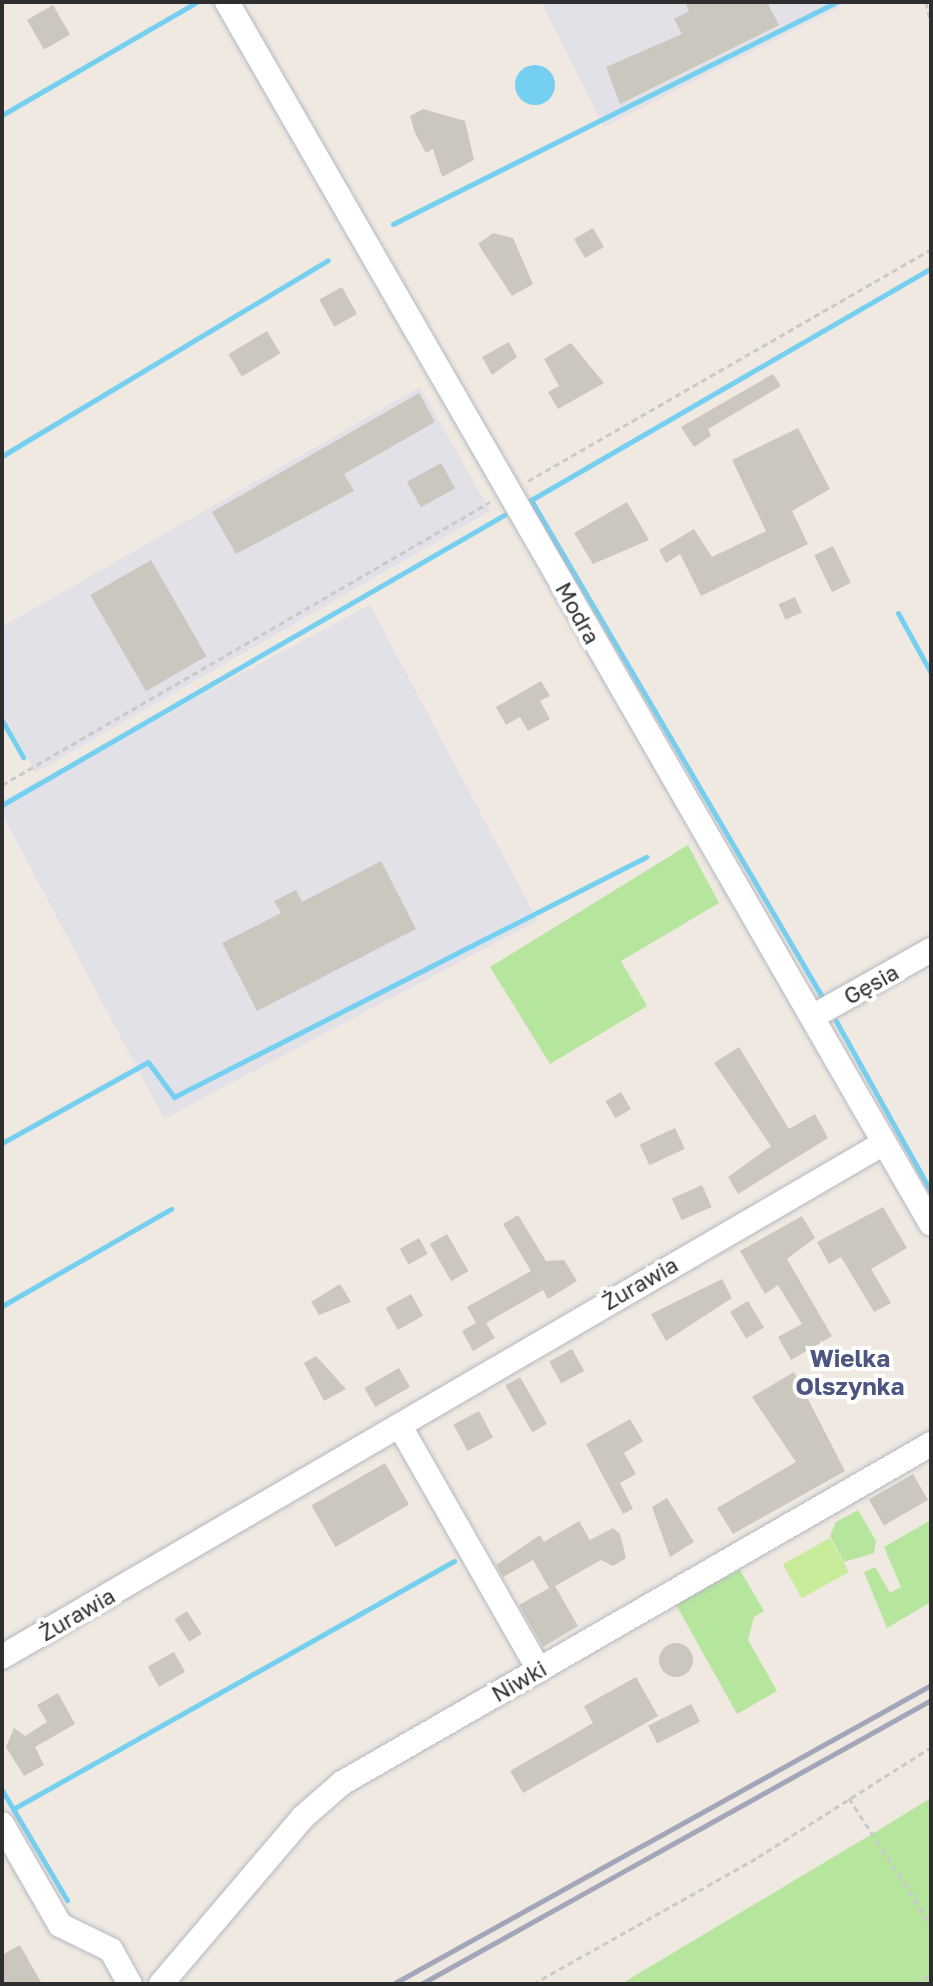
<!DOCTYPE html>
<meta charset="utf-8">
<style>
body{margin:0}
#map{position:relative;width:933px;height:1986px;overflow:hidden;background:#efe9e1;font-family:"Golos Text",sans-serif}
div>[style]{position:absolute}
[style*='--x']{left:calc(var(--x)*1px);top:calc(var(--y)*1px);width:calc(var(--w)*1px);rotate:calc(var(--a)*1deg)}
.industrial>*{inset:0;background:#e3e1e8;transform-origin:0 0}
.green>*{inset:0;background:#b6e59e}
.pitch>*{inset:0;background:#c9ec9a;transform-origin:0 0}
.water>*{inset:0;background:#75cff0}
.round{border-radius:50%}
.stream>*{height:5px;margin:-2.5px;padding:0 2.5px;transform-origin:2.5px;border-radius:2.5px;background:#75cff0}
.building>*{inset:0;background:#cbc7bf;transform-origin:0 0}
.path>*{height:3px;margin-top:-1.5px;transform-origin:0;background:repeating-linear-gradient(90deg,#c9c9c9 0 6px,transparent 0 10px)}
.roads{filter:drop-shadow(0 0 2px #b4b7c1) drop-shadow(0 0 2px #b4b7c1)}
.minor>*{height:24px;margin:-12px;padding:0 12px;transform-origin:12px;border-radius:12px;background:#fff}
.rail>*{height:5px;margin:-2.5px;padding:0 2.5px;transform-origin:2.5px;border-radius:2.5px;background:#a3a6b8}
span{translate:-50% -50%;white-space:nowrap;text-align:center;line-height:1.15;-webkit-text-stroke:8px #fff;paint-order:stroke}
.street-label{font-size:22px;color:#2e2e2e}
.neighbourhood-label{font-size:24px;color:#4d5680;font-weight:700}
.frame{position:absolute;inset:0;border:4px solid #2e2e2e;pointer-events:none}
</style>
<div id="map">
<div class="industrial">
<i style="clip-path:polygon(541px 2px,849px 2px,604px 127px)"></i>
<i style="clip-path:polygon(420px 387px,490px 511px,35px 773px,2px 711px,2px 627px)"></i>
<i style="left:370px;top:605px;width:357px;height:423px;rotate:62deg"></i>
</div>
<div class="green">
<i style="clip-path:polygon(688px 845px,719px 903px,621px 961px,647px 1006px,550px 1064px,490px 967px)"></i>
<i style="clip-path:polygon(858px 1510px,876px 1541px,874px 1553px,844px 1562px,830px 1536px,836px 1522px)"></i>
<i style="clip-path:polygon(931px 1520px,931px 1602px,887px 1628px,864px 1572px,875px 1567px,890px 1593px,901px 1587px,884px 1547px)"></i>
<i style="clip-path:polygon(740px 1570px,764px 1611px,754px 1617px,748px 1640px,777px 1691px,737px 1714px,675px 1603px)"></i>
<i style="clip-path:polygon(931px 1798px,931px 1984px,621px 1984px,872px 1834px)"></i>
</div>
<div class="pitch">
<i style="left:830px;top:1538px;width:39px;height:54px;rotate:61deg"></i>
</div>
<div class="water">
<i class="round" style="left:515px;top:65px;width:40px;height:40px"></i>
</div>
<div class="stream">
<i style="--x:2;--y:115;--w:225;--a:-30.1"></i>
<i style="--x:393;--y:224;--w:496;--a:-26.6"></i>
<i style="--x:2;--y:456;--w:380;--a:-31"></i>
<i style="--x:898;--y:613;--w:68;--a:61.2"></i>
<i style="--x:2;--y:720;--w:43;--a:60.4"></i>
<i style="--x:2;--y:805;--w:580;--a:-30.01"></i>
<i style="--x:824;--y:1000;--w:580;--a:-120.37"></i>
<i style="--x:531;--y:500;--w:462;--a:-30.1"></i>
<i style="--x:836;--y:1021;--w:196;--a:60.9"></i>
<i style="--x:2;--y:1143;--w:167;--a:-29"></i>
<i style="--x:148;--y:1062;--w:44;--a:53.4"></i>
<i style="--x:174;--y:1097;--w:530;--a:-26.95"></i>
<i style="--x:2;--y:1306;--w:195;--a:-29.9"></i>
<i style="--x:2;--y:1790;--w:128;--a:59.4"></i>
<i style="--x:13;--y:1809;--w:506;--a:-29.35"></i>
</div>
<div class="building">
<i style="clip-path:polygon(685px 2px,767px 2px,779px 25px,620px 104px,606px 67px,682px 34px,674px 19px,689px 11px)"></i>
<i style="left:53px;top:5px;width:34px;height:30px;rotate:60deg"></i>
<i style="clip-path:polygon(423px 109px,465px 121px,474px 160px,442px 177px,433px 149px,426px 153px,415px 133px,410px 116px)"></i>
<i style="left:593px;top:228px;width:22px;height:22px;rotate:60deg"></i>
<i style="clip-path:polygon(493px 233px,513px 238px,533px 284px,512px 296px,478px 244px)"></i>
<i style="left:342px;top:287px;width:31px;height:26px;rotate:61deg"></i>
<i style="left:267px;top:331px;width:26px;height:45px;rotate:59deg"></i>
<i style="clip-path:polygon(509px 342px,517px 357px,492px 375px,482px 357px)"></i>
<i style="clip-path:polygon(571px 343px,604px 383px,558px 409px,548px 392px,559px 386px,544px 359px)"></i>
<i style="clip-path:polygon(773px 374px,781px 386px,708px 429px,711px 436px,694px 447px,681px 427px)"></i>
<i style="clip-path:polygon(419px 393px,435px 422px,344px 474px,354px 491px,236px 554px,212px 512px)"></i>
<i style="clip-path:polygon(798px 428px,830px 489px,792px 511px,808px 544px,701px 596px,680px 554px,666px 563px,659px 550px,694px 529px,712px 557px,766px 531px,732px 460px)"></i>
<i style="left:441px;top:463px;width:29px;height:39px;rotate:61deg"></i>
<i style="clip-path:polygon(627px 502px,649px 540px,593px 564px,574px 533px)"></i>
<i style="left:833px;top:546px;width:41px;height:21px;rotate:64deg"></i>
<i style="left:151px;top:560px;width:111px;height:70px;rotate:60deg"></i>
<i style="left:795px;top:597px;width:17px;height:18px;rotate:66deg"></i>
<i style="clip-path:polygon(541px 681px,550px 696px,540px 701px,550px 719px,528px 731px,520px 717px,506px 725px,496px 707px)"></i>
<i style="clip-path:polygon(381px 861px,416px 929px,257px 1011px,222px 943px,281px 913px,274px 901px,296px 890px,302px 902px)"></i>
<i style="clip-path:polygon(739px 1047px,789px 1129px,815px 1114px,828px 1138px,738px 1194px,728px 1177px,771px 1146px,714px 1063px)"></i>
<i style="left:621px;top:1092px;width:20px;height:18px;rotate:60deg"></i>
<i style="left:675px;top:1128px;width:23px;height:39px;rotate:65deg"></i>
<i style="left:702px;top:1185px;width:24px;height:33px;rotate:66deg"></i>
<i style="clip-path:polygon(883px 1207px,907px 1248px,871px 1269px,891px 1303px,874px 1312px,841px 1257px,829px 1264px,817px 1242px)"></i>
<i style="clip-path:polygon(518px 1215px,546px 1261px,564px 1260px,577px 1281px,548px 1299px,543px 1290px,486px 1323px,495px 1338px,473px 1351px,462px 1331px,476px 1323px,467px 1307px,531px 1271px,503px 1224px)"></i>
<i style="clip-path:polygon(802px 1216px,815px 1238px,787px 1259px,832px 1336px,791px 1360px,778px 1337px,802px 1324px,778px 1285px,765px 1294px,740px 1251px)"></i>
<i style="left:447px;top:1234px;width:43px;height:20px;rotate:60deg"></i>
<i style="left:419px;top:1238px;width:18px;height:22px;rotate:61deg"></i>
<i style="clip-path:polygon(722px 1279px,732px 1298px,666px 1341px,651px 1314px)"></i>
<i style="clip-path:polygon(340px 1284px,351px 1302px,319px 1315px,311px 1302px)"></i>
<i style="left:411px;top:1294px;width:25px;height:29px;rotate:61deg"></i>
<i style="left:748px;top:1301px;width:31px;height:21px;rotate:59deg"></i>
<i style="left:572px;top:1349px;width:25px;height:26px;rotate:61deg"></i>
<i style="clip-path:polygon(316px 1356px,346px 1389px,324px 1401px,304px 1363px)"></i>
<i style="left:399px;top:1368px;width:22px;height:40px;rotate:60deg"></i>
<i style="clip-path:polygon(794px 1372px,845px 1471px,733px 1534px,717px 1508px,796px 1462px,752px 1397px)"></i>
<i style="left:520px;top:1377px;width:54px;height:17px;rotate:60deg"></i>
<i style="left:479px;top:1411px;width:30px;height:29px;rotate:62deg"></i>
<i style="clip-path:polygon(630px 1419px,643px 1441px,624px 1453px,636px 1474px,620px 1483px,633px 1509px,623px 1514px,586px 1444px)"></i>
<i style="left:385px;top:1463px;width:48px;height:85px;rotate:60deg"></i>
<i style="left:913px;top:1474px;width:30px;height:51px;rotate:60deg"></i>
<i style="clip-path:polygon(667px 1498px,694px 1542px,670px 1557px,652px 1507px)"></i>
<i style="clip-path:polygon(579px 1521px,590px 1540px,613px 1528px,620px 1534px,626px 1558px,613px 1566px,601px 1560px,555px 1586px,578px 1626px,543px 1647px,519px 1605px,549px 1588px,533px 1560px,503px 1577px,496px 1565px,540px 1535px,544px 1542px)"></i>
<i style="left:187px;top:1611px;width:27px;height:15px;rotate:57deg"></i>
<i class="round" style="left:659px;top:1643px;width:34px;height:34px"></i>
<i style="left:174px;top:1652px;width:23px;height:30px;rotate:61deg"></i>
<i style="clip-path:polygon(636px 1677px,658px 1716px,523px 1793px,510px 1771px,593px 1723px,584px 1706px)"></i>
<i style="clip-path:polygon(58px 1693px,75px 1724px,35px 1747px,44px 1765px,24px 1776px,6px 1747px,14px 1728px,25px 1736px,47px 1722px,37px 1705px)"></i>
<i style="left:691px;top:1704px;width:20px;height:48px;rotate:63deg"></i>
<i style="clip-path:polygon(20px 1945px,42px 1984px,2px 1984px,2px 1955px)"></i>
</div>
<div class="path">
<i style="--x:926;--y:2;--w:23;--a:77"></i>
<i style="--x:528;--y:481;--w:465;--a:-29.9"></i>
<i style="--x:2;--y:785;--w:564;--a:-30.11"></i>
<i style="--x:849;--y:1798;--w:151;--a:57.2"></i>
<i style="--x:533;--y:1984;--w:258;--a:-29.4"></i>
<i style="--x:758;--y:1857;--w:205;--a:-32.4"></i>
<i style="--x:915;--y:1984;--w:19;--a:-32"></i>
</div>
<div class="roads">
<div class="minor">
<i style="--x:227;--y:2;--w:1410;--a:60.05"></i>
<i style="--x:812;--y:1017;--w:137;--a:-29.4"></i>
<i style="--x:401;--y:1428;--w:279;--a:60.3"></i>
<i style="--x:2;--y:1657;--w:1021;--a:-30.23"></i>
<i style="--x:2;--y:1824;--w:116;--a:60.1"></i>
<i style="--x:60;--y:1925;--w:57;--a:26.1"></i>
<i style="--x:111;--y:1950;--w:39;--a:61"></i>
<i style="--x:161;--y:1984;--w:219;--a:-49.6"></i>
<i style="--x:303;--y:1817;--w:52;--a:-41.1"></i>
<i style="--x:342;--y:1783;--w:680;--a:-29.92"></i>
</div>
</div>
<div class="rail">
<i style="--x:393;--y:1984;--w:616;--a:-29.06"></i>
<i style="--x:421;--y:1984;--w:584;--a:-29.11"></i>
</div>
<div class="street-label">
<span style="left:578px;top:613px;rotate:61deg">Modra</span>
<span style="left:871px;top:984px;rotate:-29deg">Gęsia</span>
<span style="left:640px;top:1283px;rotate:-30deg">Żurawia</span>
<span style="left:77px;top:1614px;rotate:-30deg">Żurawia</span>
<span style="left:519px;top:1681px;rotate:-30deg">Niwki</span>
</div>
<div class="neighbourhood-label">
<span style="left:850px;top:1372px">Wielka<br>Olszynka</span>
</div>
<div class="frame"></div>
</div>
